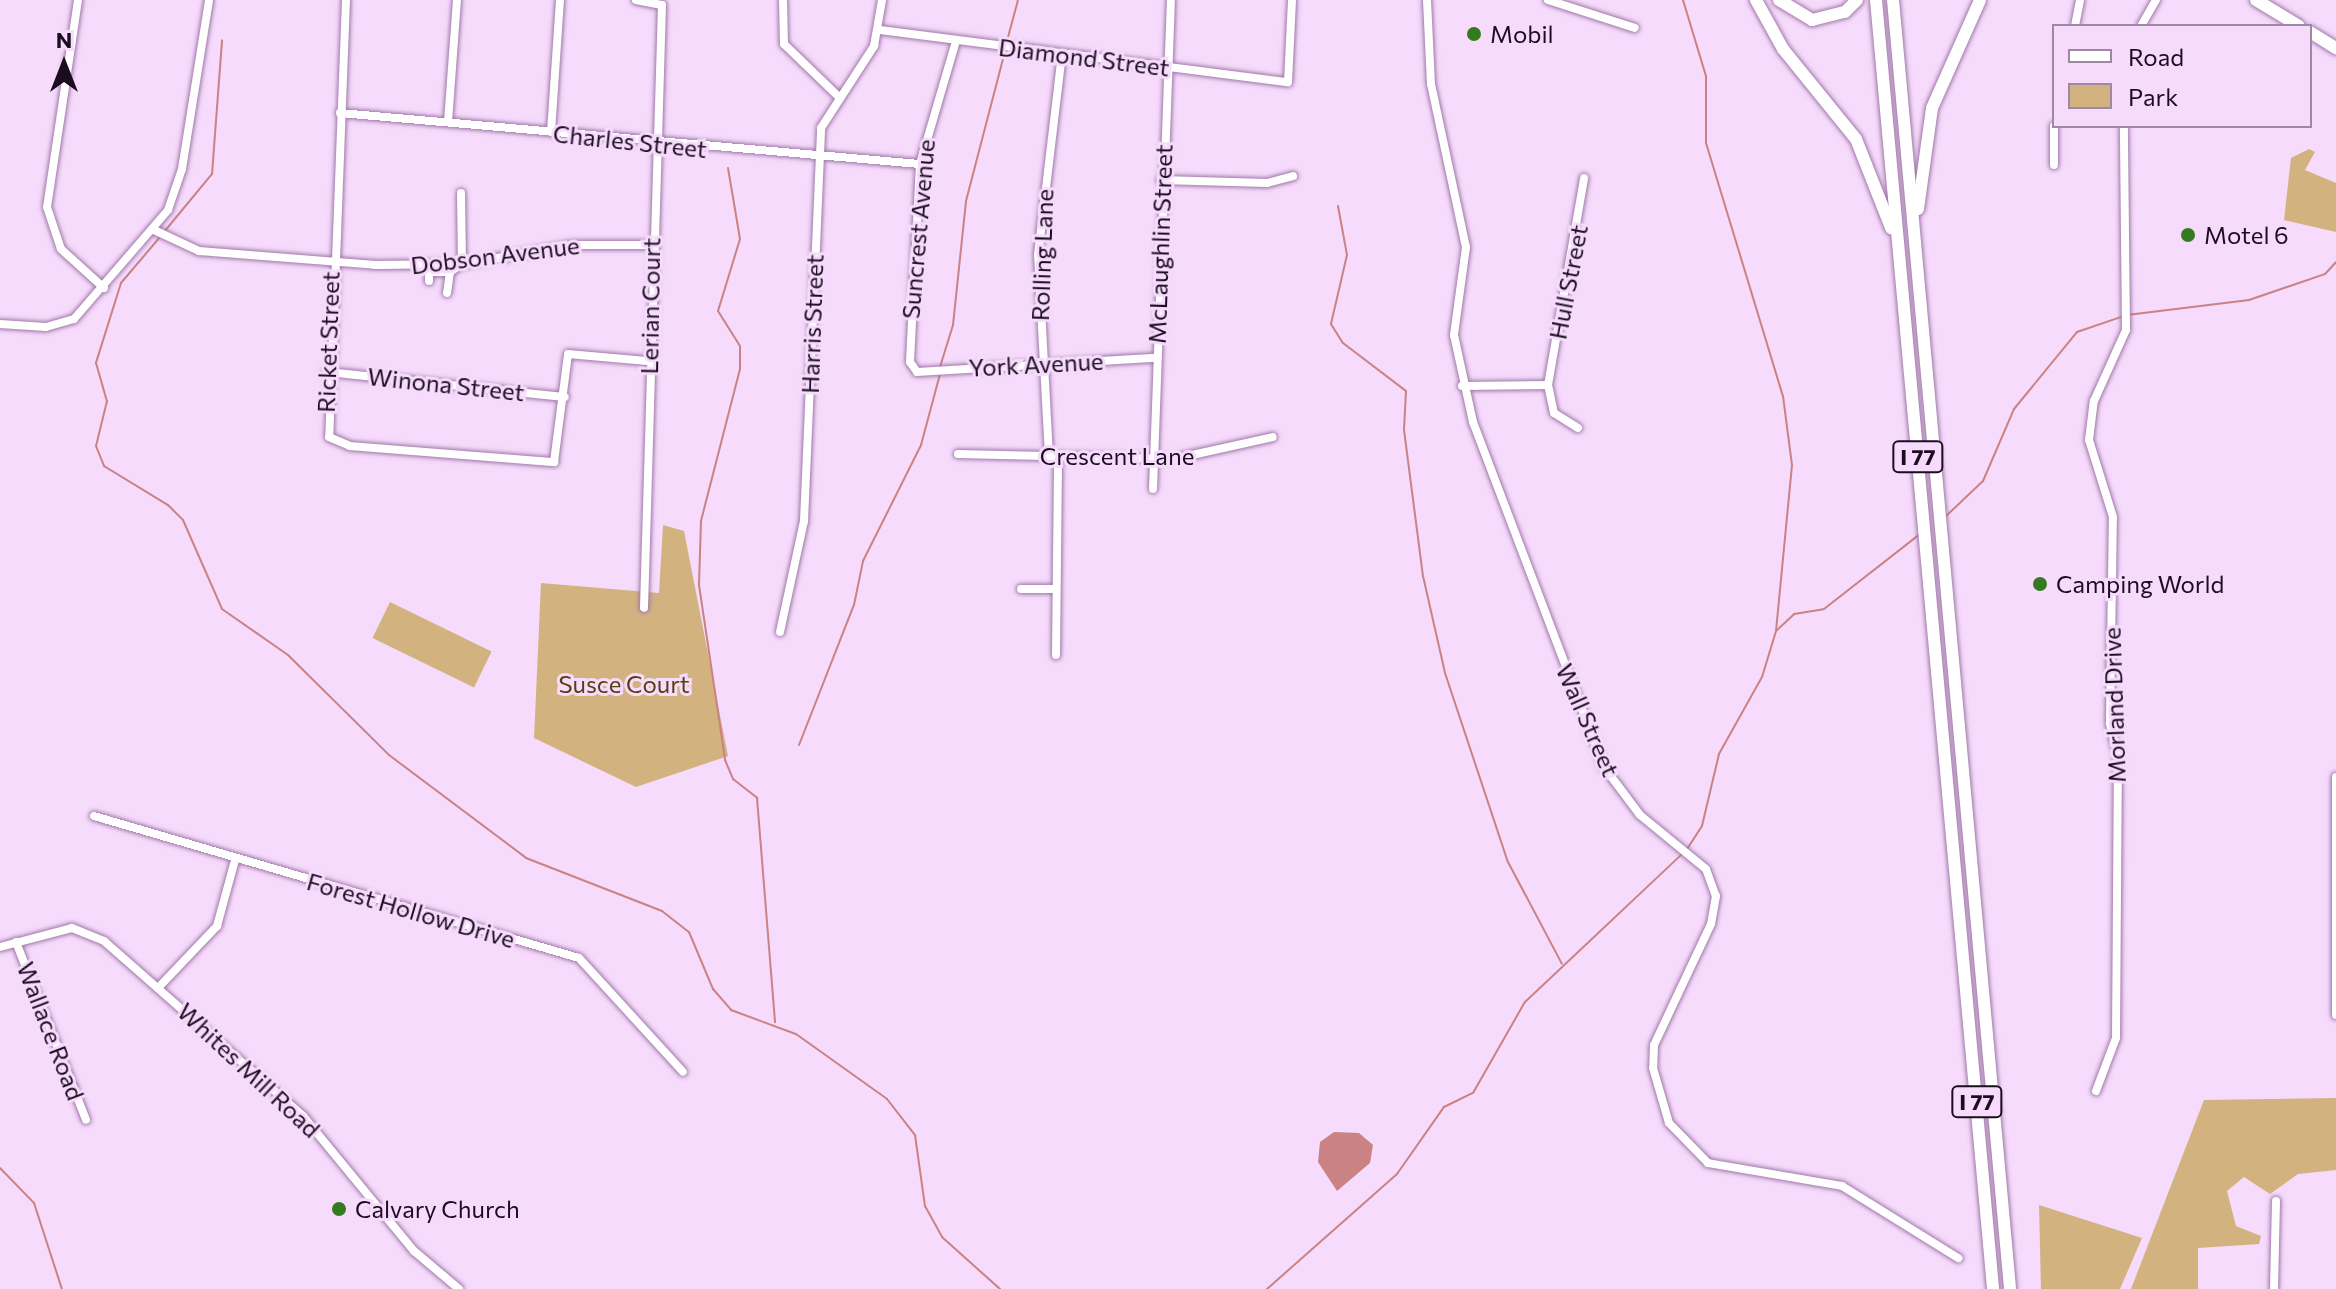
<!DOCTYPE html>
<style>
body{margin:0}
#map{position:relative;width:2336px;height:1289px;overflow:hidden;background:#f6dbfc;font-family:Commissioner,sans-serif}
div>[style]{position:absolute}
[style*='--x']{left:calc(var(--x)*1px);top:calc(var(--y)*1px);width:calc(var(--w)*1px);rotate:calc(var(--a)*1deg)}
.green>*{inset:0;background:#d2b37f;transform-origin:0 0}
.water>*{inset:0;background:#ca8282}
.stream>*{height:2px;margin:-1px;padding:0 1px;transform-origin:1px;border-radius:1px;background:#ca8282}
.roads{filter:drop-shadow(0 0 2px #a178aa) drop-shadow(0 0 2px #a178aa)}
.minor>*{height:8px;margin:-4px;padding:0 4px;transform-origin:4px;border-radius:4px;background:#fff}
.highway>*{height:12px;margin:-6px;padding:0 6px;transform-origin:6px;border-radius:6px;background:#fff}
.dots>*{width:22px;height:22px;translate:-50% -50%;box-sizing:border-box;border:4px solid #f6dbfc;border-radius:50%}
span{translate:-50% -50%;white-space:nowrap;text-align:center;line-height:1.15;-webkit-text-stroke:6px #f6dbfc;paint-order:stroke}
.shield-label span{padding:2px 6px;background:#f6dbfc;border:2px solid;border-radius:6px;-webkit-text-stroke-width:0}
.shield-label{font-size:22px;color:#1c0c20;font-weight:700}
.poi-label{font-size:24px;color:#1c0c20}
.left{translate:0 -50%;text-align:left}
.street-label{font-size:24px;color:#1c0c20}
.park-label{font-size:24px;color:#593f0e}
.legend{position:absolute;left:2052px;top:24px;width:260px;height:104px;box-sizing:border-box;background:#f6dbfc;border:2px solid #9f88a4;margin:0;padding:10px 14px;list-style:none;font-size:24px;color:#1c0c20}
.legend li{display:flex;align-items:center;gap:16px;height:40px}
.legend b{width:40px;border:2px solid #9f88a4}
.north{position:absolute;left:24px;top:24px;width:80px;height:80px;-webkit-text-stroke:6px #f6dbfc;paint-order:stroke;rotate:0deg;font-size:22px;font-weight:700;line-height:32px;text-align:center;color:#1c0c20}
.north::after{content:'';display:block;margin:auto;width:28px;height:36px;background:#1c0c20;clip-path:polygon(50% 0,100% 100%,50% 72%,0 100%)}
</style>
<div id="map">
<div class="green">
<i style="clip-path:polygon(2309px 149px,2315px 152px,2305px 170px,2336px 183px,2336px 232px,2284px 220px,2291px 158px)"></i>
<i style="clip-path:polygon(663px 525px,684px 531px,728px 756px,636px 787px,534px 738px,541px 583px,659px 593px)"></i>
<i style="left:390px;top:602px;width:113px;height:40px;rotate:26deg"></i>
<i style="clip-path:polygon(2336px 1098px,2336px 1170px,2298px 1174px,2270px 1194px,2244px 1177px,2227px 1191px,2236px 1226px,2261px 1236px,2259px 1244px,2198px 1248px,2198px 1289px,2131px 1289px,2204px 1100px)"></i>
<i style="clip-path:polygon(2039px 1205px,2142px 1238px,2120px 1289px,2041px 1289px)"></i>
</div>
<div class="water">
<i style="clip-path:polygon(1334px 1132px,1359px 1133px,1373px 1145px,1370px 1163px,1337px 1191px,1318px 1162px,1320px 1142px)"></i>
</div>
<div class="stream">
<i style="--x:1683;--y:0;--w:79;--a:73.2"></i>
<i style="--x:1706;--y:76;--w:67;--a:90"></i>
<i style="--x:1706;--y:143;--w:264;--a:73.1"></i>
<i style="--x:1783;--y:396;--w:70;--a:82.6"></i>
<i style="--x:1792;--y:465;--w:167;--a:95.5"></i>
<i style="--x:1776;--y:631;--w:48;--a:106.9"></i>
<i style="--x:1762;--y:677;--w:88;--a:119.2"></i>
<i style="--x:1719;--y:754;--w:74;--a:103.3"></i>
<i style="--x:1702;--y:826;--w:27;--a:123"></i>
<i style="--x:1007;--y:41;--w:42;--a:-75"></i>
<i style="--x:728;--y:168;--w:72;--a:80.4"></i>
<i style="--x:740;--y:239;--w:75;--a:107"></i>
<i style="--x:718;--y:311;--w:41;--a:57.8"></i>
<i style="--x:740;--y:346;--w:23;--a:90"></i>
<i style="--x:740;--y:369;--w:157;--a:104.4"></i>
<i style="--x:701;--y:521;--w:64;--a:91.8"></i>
<i style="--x:699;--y:585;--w:177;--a:81.5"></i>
<i style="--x:725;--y:760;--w:21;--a:67"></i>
<i style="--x:733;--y:779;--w:31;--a:38"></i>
<i style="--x:757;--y:798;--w:225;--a:85.4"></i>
<i style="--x:1338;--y:206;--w:50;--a:79.6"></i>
<i style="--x:1347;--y:255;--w:71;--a:103.1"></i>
<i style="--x:1331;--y:324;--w:22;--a:58"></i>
<i style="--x:1343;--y:343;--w:79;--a:37.3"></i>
<i style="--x:1406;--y:391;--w:39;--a:93"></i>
<i style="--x:1404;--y:430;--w:147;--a:82.6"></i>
<i style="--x:1423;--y:576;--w:99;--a:77.2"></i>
<i style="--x:1445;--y:673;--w:199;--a:71.6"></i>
<i style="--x:1508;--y:862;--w:115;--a:62.1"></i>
<i style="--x:164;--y:232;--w:75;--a:-50.4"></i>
<i style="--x:212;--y:174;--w:134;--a:-85.7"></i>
<i style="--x:160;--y:237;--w:60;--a:130.3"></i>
<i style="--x:121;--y:283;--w:84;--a:107.4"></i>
<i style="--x:96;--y:363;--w:40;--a:74"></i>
<i style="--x:107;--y:401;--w:46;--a:103.7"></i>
<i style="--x:96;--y:446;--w:22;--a:68"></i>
<i style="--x:104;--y:466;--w:75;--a:31.4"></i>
<i style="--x:168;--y:505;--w:21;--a:45"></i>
<i style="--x:183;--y:520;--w:97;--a:66.3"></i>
<i style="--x:222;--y:609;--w:80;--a:34.9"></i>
<i style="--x:288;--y:655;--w:142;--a:44.7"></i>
<i style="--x:389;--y:755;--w:171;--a:36.9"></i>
<i style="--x:526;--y:858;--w:146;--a:21.3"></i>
<i style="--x:662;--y:911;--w:34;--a:38"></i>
<i style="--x:689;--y:932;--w:62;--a:67.2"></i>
<i style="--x:713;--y:989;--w:28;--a:49"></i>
<i style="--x:731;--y:1010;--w:69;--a:20.3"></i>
<i style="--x:796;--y:1034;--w:112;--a:35.5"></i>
<i style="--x:887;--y:1099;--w:46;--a:52.1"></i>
<i style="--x:915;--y:1135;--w:72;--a:82"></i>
<i style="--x:925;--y:1206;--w:35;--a:61"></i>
<i style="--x:942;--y:1237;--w:78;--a:41.9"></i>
<i style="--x:2127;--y:315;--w:123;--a:-7"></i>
<i style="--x:2249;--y:300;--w:80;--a:-18.9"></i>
<i style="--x:2325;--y:274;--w:16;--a:-47"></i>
<i style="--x:940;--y:367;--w:44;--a:-72.8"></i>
<i style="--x:953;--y:325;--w:125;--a:-84"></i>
<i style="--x:966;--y:201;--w:155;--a:-75.4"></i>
<i style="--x:1945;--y:517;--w:52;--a:-43.5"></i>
<i style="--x:1983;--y:481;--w:78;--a:-66.7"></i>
<i style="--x:2014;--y:409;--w:99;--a:-50.7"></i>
<i style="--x:2077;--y:332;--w:46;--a:-18.8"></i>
<i style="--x:1776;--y:631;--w:25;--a:-43"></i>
<i style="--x:1794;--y:614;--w:30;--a:-9"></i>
<i style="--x:1824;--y:609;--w:122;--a:-38"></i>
<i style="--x:799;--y:745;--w:150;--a:-68.6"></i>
<i style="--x:854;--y:605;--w:45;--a:-78.4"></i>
<i style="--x:863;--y:561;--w:130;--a:-63.4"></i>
<i style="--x:921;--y:445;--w:73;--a:-75"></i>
<i style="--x:0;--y:1168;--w:49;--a:45.8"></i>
<i style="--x:34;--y:1203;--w:90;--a:72"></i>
<i style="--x:1267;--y:1289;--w:174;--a:-41.5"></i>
<i style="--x:1397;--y:1174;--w:82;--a:-55"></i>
<i style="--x:1444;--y:1107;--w:32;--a:-26"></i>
<i style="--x:1473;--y:1093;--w:105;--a:-60.3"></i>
<i style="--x:1525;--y:1002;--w:216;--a:-43.3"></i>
</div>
<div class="roads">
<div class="minor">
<i style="--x:78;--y:0;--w:209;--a:98.5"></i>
<i style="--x:47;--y:207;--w:44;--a:71.6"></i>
<i style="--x:61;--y:249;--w:58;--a:42.2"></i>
<i style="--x:346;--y:0;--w:437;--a:92.2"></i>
<i style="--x:329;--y:437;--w:23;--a:23"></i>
<i style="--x:350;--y:446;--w:205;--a:4.5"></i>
<i style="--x:554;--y:462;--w:109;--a:-82.6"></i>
<i style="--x:568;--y:354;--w:79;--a:5.1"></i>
<i style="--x:636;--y:0;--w:26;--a:11"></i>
<i style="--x:662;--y:5;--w:603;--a:91.71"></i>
<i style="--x:783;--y:0;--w:44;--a:88.7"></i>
<i style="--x:784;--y:44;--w:78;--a:44"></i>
<i style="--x:1427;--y:0;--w:84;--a:87.3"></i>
<i style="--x:1431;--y:84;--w:167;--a:77.9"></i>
<i style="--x:1466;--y:247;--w:89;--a:97.8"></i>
<i style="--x:1454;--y:335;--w:89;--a:77.7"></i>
<i style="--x:1473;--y:422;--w:369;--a:69.2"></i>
<i style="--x:1604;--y:767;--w:60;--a:53.1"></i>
<i style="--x:1640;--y:815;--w:85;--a:39.3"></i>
<i style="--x:1706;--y:869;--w:29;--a:70"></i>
<i style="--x:1716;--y:896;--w:28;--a:100"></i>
<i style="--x:1711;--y:924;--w:134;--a:115.2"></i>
<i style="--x:1654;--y:1045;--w:23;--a:92"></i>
<i style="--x:1653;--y:1068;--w:57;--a:73.8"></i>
<i style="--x:1669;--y:1123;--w:56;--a:45.7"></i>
<i style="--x:1708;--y:1163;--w:136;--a:9.7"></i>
<i style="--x:1842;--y:1186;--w:137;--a:31.8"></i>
<i style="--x:1548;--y:0;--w:91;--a:17.8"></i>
<i style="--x:2075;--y:26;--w:26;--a:-79"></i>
<i style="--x:2141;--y:26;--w:30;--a:-60"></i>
<i style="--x:880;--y:30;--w:411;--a:7.3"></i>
<i style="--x:1288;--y:82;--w:82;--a:-87.2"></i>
<i style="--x:956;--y:41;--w:128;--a:106.3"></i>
<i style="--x:920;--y:164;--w:198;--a:92.9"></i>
<i style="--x:910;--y:362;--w:12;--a:55"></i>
<i style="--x:917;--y:372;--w:239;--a:-3.4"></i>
<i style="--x:340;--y:113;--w:582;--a:5.03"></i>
<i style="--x:448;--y:122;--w:122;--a:-85.8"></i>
<i style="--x:2054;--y:126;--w:39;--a:90"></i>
<i style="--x:551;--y:132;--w:132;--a:-86.1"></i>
<i style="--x:1161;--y:180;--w:106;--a:1.6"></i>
<i style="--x:1267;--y:183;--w:27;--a:-15"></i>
<i style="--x:154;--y:230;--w:50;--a:25"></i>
<i style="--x:199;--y:251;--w:177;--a:4.5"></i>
<i style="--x:375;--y:265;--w:87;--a:-0.7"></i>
<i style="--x:462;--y:264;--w:113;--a:-9.7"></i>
<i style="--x:573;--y:245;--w:78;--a:0"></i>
<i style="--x:429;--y:281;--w:9;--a:-90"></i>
<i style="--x:429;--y:272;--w:21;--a:0"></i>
<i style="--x:447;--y:293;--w:21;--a:-82"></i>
<i style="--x:450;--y:272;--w:14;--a:-34"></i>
<i style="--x:462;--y:264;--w:71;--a:-90.8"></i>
<i style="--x:0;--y:324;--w:46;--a:3.7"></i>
<i style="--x:46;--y:327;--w:29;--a:-16"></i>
<i style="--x:74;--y:319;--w:144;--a:-49.2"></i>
<i style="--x:168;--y:210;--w:43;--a:-71.1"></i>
<i style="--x:182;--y:169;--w:171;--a:-80.9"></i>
<i style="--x:327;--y:372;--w:239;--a:6"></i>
<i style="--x:1462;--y:386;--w:86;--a:-0.7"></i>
<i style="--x:1578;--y:428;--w:28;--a:-148"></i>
<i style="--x:1554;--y:413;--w:29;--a:-102"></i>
<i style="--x:1548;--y:385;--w:210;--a:-80.1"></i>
<i style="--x:958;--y:454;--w:216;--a:1.3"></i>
<i style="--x:1174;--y:459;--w:101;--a:-12.5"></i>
<i style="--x:1049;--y:456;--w:201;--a:-93.1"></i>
<i style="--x:1038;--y:255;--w:201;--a:-83.2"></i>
<i style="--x:1153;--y:489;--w:489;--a:-87.9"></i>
<i style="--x:1021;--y:589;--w:35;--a:0"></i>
<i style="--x:780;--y:632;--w:114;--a:-77.8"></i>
<i style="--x:804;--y:521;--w:393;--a:-87.5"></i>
<i style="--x:821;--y:128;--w:98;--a:-57.1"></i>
<i style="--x:874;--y:46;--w:47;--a:-80.1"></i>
<i style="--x:1056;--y:655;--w:199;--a:-89.4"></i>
<i style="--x:2336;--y:777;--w:238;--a:90"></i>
<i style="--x:94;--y:816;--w:505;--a:16.32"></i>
<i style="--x:579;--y:958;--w:154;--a:47.6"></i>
<i style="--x:16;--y:942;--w:191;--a:68.5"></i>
<i style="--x:0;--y:947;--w:74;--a:-14.8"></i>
<i style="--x:72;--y:928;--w:35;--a:22"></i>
<i style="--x:104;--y:941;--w:265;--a:41.3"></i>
<i style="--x:303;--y:1116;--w:175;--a:50.6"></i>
<i style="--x:414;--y:1251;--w:59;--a:40.2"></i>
<i style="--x:158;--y:988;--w:86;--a:-46.4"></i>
<i style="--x:217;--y:926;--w:68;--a:-74.7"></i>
<i style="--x:2096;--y:1091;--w:57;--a:-69.3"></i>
<i style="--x:2116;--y:1038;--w:282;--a:-89.6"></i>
<i style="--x:2118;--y:756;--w:34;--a:-104"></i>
<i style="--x:2110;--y:723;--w:206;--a:-89.2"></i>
<i style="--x:2113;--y:517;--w:81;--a:-107.3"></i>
<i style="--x:2089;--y:440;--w:39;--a:-83"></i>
<i style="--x:2094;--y:401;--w:78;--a:-65.7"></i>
<i style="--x:2126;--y:330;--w:204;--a:-90.6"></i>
<i style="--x:2274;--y:1289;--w:88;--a:-88.7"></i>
</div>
<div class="highway">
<i style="--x:1756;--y:0;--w:56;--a:61.1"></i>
<i style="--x:1783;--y:49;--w:116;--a:51"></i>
<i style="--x:1856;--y:139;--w:96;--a:68.5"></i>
<i style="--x:1779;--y:0;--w:39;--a:31"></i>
<i style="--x:1812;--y:20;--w:34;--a:-14"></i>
<i style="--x:1845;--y:12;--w:17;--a:-45"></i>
<i style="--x:1876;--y:0;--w:1294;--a:84.81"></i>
<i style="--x:1893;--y:0;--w:1294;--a:84.81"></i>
<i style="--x:2256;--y:0;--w:50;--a:31.2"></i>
<i style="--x:2310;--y:32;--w:31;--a:32"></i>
<i style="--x:1918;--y:209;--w:102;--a:-82.1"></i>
<i style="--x:1932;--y:108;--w:118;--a:-66"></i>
</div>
</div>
<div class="dots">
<i style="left:1474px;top:34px;background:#347b20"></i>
<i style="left:2188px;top:235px;background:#347b20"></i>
<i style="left:2040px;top:584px;background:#347b20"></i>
<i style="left:339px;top:1209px;background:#347b20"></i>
</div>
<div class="shield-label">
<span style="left:1918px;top:457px">I 77</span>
<span style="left:1977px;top:1102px">I 77</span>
</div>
<div class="poi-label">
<span class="left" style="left:1490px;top:34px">Mobil</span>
<span class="left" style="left:2204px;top:235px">Motel 6</span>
<span class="left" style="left:2056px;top:584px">Camping World</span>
<span class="left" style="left:355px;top:1209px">Calvary Church</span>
</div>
<div class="street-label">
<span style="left:1084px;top:57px;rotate:7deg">Diamond Street</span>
<span style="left:630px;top:141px;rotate:6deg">Charles Street</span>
<span style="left:918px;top:229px;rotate:-85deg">Suncrest Avenue</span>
<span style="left:1160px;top:244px;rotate:-88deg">McLaughlin Street</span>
<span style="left:495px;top:255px;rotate:-7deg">Dobson Avenue</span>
<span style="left:1042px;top:255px;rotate:-88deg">Rolling Lane</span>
<span style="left:1568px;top:282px;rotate:-79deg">Hull Street</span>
<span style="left:650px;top:306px;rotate:-89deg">Lerian Court</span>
<span style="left:812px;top:324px;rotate:-88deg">Harris Street</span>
<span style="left:328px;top:342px;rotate:-88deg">Ricket Street</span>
<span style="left:1036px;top:364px;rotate:-3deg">York Avenue</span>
<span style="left:446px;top:384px;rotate:6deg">Winona Street</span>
<span style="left:1117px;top:456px">Crescent Lane</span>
<span style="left:2114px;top:705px;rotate:-92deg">Morland Drive</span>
<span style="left:1588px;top:720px;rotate:66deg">Wall Street</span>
<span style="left:411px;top:910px;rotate:16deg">Forest Hollow Drive</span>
<span style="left:51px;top:1031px;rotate:69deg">Wallace Road</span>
<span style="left:249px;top:1070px;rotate:43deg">Whites Mill Road</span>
</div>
<div class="park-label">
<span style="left:624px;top:684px">Susce Court</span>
</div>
<ul class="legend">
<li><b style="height:10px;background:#fff"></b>Road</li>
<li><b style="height:22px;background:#d2b37f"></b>Park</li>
</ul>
<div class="north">N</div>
</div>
